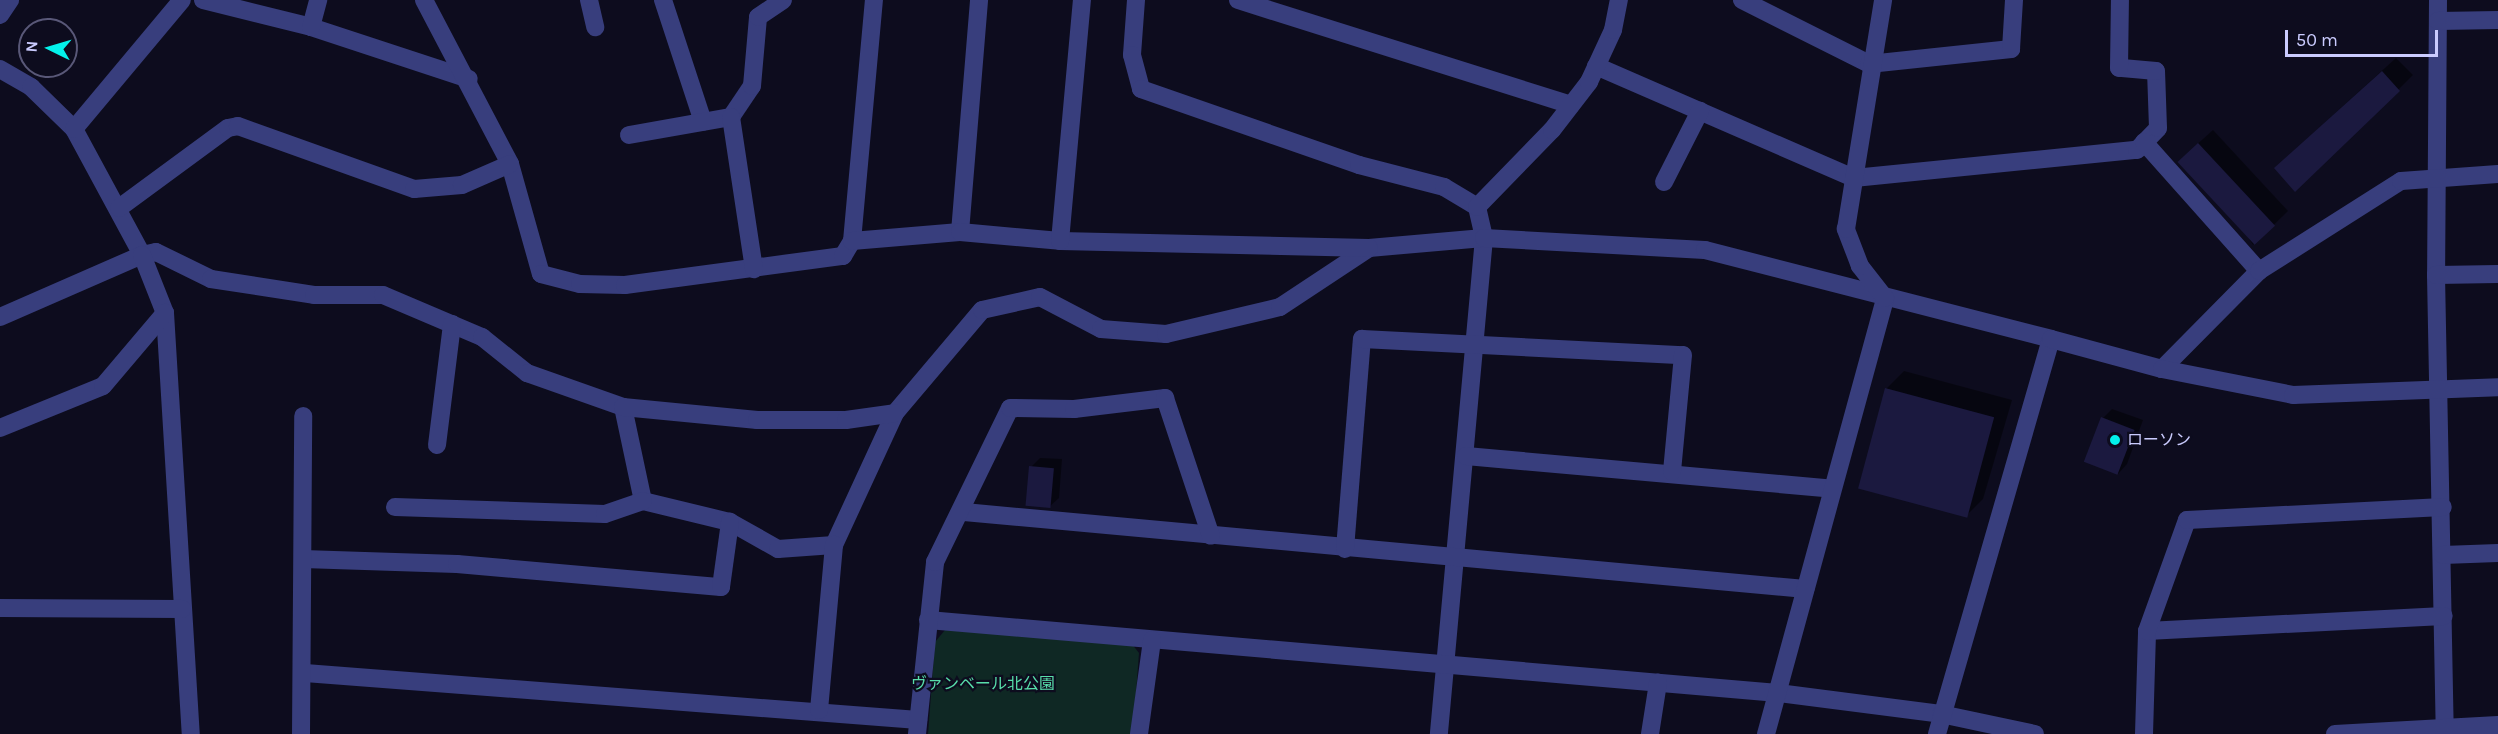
<!DOCTYPE html>
<meta charset="utf-8">
<style>
body{margin:0}
#map{position:relative;width:2498px;height:734px;overflow:hidden;background:#0d0c1e;font-family:Karla,"Noto Sans JP",sans-serif}
div>[style]{position:absolute}
[style*='--x']{left:calc(var(--x)*1px);top:calc(var(--y)*1px);width:calc(var(--w)*1px);rotate:calc(var(--a)*1deg)}
.green>*{inset:0;background:#0f2824}
.shadow>*{inset:0;background:#0007}
.building>*{inset:0;background:#1b193f;transform-origin:0 0}
.minor>*{height:18px;margin:-9px;padding:0 9px;transform-origin:9px;border-radius:9px;background:#383e7d}
.dots>*{width:16px;height:16px;translate:-50% -50%;box-sizing:border-box;border:3px solid #0d0c1e;border-radius:50%}
span{translate:-50% -50%;white-space:nowrap;text-align:center;line-height:1.15;-webkit-text-stroke:4.5px #0d0c1e;paint-order:stroke}
.poi-label{font-size:16px;color:#cacbfe}
.left{translate:0 -50%;text-align:left}
.park-label{font-size:16px;color:#58ddaa}
.north{position:absolute;left:18px;top:18px;width:60px;height:60px;box-sizing:border-box;background:#0d0c1e;border:2px solid #595878;border-radius:50%;rotate:275deg;font-size:16px;font-weight:700;line-height:24px;text-align:center;color:#cacbfe}
.north::after{content:'';display:block;margin:auto;width:21px;height:27px;background:#03f2eb;clip-path:polygon(50% 0,100% 100%,50% 72%,0 100%)}
.scale{position:absolute;left:2285px;top:30px;width:153px;height:27px;box-sizing:border-box;border:3px solid #cacbfe;border-top:0;padding-left:8px;font-size:18px;line-height:21px;white-space:nowrap;color:#cacbfe;-webkit-text-stroke:4px #0d0c1e;paint-order:stroke}
</style>
<div id="map">
<div class="green">
<i style="clip-path:polygon(945px 630px,1132px 644px,1139px 653px,1133px 734px,928px 734px,935px 642px)"></i>
</div>
<div class="shadow">
<i style="clip-path:polygon(2396px 58px,2413px 75px,2399px 89px,2290px 154px)"></i>
<i style="clip-path:polygon(2213px 130px,2288px 211px,2253px 245px,2193px 148px)"></i>
<i style="clip-path:polygon(1904px 371px,2012px 400px,1983px 499px,1965px 517px,1886px 389px)"></i>
<i style="clip-path:polygon(2112px 409px,2143px 420px,2127px 464px,2118px 474px,2103px 418px)"></i>
<i style="clip-path:polygon(1040px 458px,1062px 459px,1059px 498px,1049px 507px,1031px 467px)"></i>
</div>
<div class="building">
<i style="clip-path:polygon(2382px 71px,2400px 91px,2295px 192px,2274px 168px)"></i>
<i style="left:2198px;top:143px;width:113px;height:28px;rotate:47deg"></i>
<i style="left:1885px;top:388px;width:113px;height:104px;rotate:15deg"></i>
<i style="left:2101px;top:417px;width:36px;height:48px;rotate:21deg"></i>
<i style="left:1029px;top:466px;width:25px;height:40px;rotate:5deg"></i>
</div>
<div class="minor">
<i style="--x:203;--y:0;--w:111;--a:14"></i>
<i style="--x:311;--y:27;--w:166;--a:18.2"></i>
<i style="--x:424;--y:0;--w:185;--a:62.3"></i>
<i style="--x:510;--y:164;--w:114;--a:74.3"></i>
<i style="--x:541;--y:274;--w:40;--a:14.4"></i>
<i style="--x:580;--y:284;--w:45;--a:1.3"></i>
<i style="--x:625;--y:285;--w:220;--a:-7.6"></i>
<i style="--x:843;--y:256;--w:17;--a:-59"></i>
<i style="--x:852;--y:241;--w:242;--a:-84.8"></i>
<i style="--x:589;--y:0;--w:28;--a:77"></i>
<i style="--x:663;--y:0;--w:128;--a:71.8"></i>
<i style="--x:1136;--y:0;--w:55;--a:94.2"></i>
<i style="--x:1132;--y:55;--w:35;--a:75"></i>
<i style="--x:1141;--y:89;--w:231;--a:19.2"></i>
<i style="--x:1359;--y:165;--w:88;--a:14.5"></i>
<i style="--x:1444;--y:187;--w:39;--a:31"></i>
<i style="--x:1477;--y:207;--w:32;--a:77"></i>
<i style="--x:1484;--y:238;--w:498;--a:95.2"></i>
<i style="--x:1238;--y:0;--w:349;--a:17.5"></i>
<i style="--x:1742;--y:0;--w:142;--a:26.7"></i>
<i style="--x:1869;--y:64;--w:143;--a:-6"></i>
<i style="--x:2011;--y:49;--w:49;--a:-86.5"></i>
<i style="--x:2438;--y:0;--w:275;--a:90.4"></i>
<i style="--x:2436;--y:275;--w:450;--a:88.9"></i>
<i style="--x:0;--y:15;--w:18;--a:-56"></i>
<i style="--x:2438;--y:21;--w:60;--a:-1"></i>
<i style="--x:311;--y:27;--w:28;--a:-75"></i>
<i style="--x:1596;--y:66;--w:281;--a:23.5"></i>
<i style="--x:1854;--y:178;--w:284;--a:-5.7"></i>
<i style="--x:2137;--y:150;--w:30;--a:-46"></i>
<i style="--x:2158;--y:128;--w:57;--a:-92"></i>
<i style="--x:2156;--y:71;--w:37;--a:-175"></i>
<i style="--x:2119;--y:68;--w:68;--a:-89.2"></i>
<i style="--x:0;--y:69;--w:36;--a:30"></i>
<i style="--x:31;--y:87;--w:60;--a:44.3"></i>
<i style="--x:74;--y:129;--w:143;--a:61.6"></i>
<i style="--x:142;--y:255;--w:14;--a:-12"></i>
<i style="--x:156;--y:252;--w:61;--a:26.1"></i>
<i style="--x:211;--y:279;--w:104;--a:8.8"></i>
<i style="--x:314;--y:295;--w:69;--a:0"></i>
<i style="--x:383;--y:295;--w:108;--a:23"></i>
<i style="--x:482;--y:337;--w:58;--a:38.7"></i>
<i style="--x:527;--y:373;--w:102;--a:19.5"></i>
<i style="--x:623;--y:407;--w:96;--a:78"></i>
<i style="--x:643;--y:501;--w:89;--a:13.6"></i>
<i style="--x:730;--y:522;--w:55;--a:29.4"></i>
<i style="--x:778;--y:549;--w:56;--a:-4.1"></i>
<i style="--x:834;--y:545;--w:145;--a:-65.2"></i>
<i style="--x:895;--y:413;--w:135;--a:-49.8"></i>
<i style="--x:982;--y:310;--w:59;--a:-12.6"></i>
<i style="--x:1040;--y:297;--w:69;--a:27.7"></i>
<i style="--x:1101;--y:329;--w:65;--a:4.4"></i>
<i style="--x:1166;--y:334;--w:117;--a:-13.3"></i>
<i style="--x:1280;--y:307;--w:107;--a:-33.5"></i>
<i style="--x:1369;--y:248;--w:115;--a:-5"></i>
<i style="--x:1484;--y:238;--w:221;--a:3.1"></i>
<i style="--x:1705;--y:250;--w:357;--a:14.4"></i>
<i style="--x:731;--y:117;--w:37;--a:-56"></i>
<i style="--x:752;--y:86;--w:69;--a:-85"></i>
<i style="--x:758;--y:17;--w:30;--a:-34"></i>
<i style="--x:74;--y:129;--w:168;--a:-50.1"></i>
<i style="--x:629;--y:135;--w:104;--a:-10"></i>
<i style="--x:731;--y:117;--w:154;--a:81.4"></i>
<i style="--x:2144;--y:142;--w:173;--a:48.3"></i>
<i style="--x:1664;--y:182;--w:80;--a:-63.1"></i>
<i style="--x:1477;--y:207;--w:107;--a:-45.8"></i>
<i style="--x:1552;--y:130;--w:61;--a:-52.4"></i>
<i style="--x:1589;--y:82;--w:57;--a:-65.2"></i>
<i style="--x:1613;--y:30;--w:31;--a:-79"></i>
<i style="--x:119;--y:208;--w:135;--a:-36.3"></i>
<i style="--x:228;--y:128;--w:10;--a:-11"></i>
<i style="--x:238;--y:126;--w:187;--a:19.7"></i>
<i style="--x:414;--y:189;--w:48;--a:-4.8"></i>
<i style="--x:462;--y:185;--w:52;--a:-23.6"></i>
<i style="--x:960;--y:232;--w:233;--a:-85.3"></i>
<i style="--x:852;--y:241;--w:108;--a:-4.8"></i>
<i style="--x:960;--y:232;--w:100;--a:5.1"></i>
<i style="--x:1060;--y:241;--w:309;--a:1.3"></i>
<i style="--x:1060;--y:241;--w:242;--a:-84.8"></i>
<i style="--x:2436;--y:275;--w:62;--a:-0.9"></i>
<i style="--x:0;--y:317;--w:155;--a:-23.6"></i>
<i style="--x:142;--y:255;--w:62;--a:68.4"></i>
<i style="--x:165;--y:313;--w:422;--a:86.5"></i>
<i style="--x:2162;--y:369;--w:138;--a:-45.3"></i>
<i style="--x:2259;--y:271;--w:168;--a:-32.4"></i>
<i style="--x:2401;--y:181;--w:97;--a:-4.1"></i>
<i style="--x:623;--y:407;--w:135;--a:5.5"></i>
<i style="--x:757;--y:420;--w:89;--a:0"></i>
<i style="--x:846;--y:420;--w:49;--a:-8.1"></i>
<i style="--x:0;--y:428;--w:111;--a:-22.2"></i>
<i style="--x:103;--y:386;--w:96;--a:-49.7"></i>
<i style="--x:437;--y:445;--w:122;--a:-82.9"></i>
<i style="--x:1466;--y:456;--w:368;--a:5.1"></i>
<i style="--x:395;--y:507;--w:210;--a:1.9"></i>
<i style="--x:605;--y:514;--w:40;--a:-18.9"></i>
<i style="--x:964;--y:512;--w:845;--a:5.23"></i>
<i style="--x:1345;--y:549;--w:211;--a:-85.4"></i>
<i style="--x:1362;--y:339;--w:321;--a:2.9"></i>
<i style="--x:1683;--y:355;--w:117;--a:95.4"></i>
<i style="--x:2443;--y:555;--w:55;--a:-2.1"></i>
<i style="--x:303;--y:559;--w:154;--a:1.9"></i>
<i style="--x:457;--y:564;--w:265;--a:5"></i>
<i style="--x:721;--y:587;--w:66;--a:-82.1"></i>
<i style="--x:0;--y:608;--w:182;--a:0.3"></i>
<i style="--x:928;--y:620;--w:853;--a:4.91"></i>
<i style="--x:1778;--y:693;--w:164;--a:7.3"></i>
<i style="--x:1941;--y:714;--w:96;--a:12"></i>
<i style="--x:2147;--y:631;--w:297;--a:-2.9"></i>
<i style="--x:305;--y:673;--w:615;--a:4.38"></i>
<i style="--x:819;--y:710;--w:166;--a:-84.8"></i>
<i style="--x:301;--y:734;--w:318;--a:-89.6"></i>
<i style="--x:917;--y:734;--w:173;--a:-84"></i>
<i style="--x:935;--y:562;--w:171;--a:-64"></i>
<i style="--x:1010;--y:408;--w:64;--a:0.9"></i>
<i style="--x:1074;--y:409;--w:92;--a:-6.9"></i>
<i style="--x:1165;--y:398;--w:145;--a:71.6"></i>
<i style="--x:1139;--y:734;--w:95;--a:-82.1"></i>
<i style="--x:1650;--y:734;--w:52;--a:-81.1"></i>
<i style="--x:1766;--y:734;--w:452;--a:-74.7"></i>
<i style="--x:1885;--y:298;--w:41;--a:-128"></i>
<i style="--x:1860;--y:266;--w:40;--a:-111"></i>
<i style="--x:1846;--y:229;--w:232;--a:-80.8"></i>
<i style="--x:1937;--y:734;--w:411;--a:-73.9"></i>
<i style="--x:2051;--y:339;--w:115;--a:15.1"></i>
<i style="--x:2162;--y:369;--w:134;--a:11.2"></i>
<i style="--x:2293;--y:395;--w:205;--a:-2.2"></i>
<i style="--x:2144;--y:734;--w:103;--a:-88.3"></i>
<i style="--x:2147;--y:631;--w:118;--a:-70.2"></i>
<i style="--x:2187;--y:520;--w:256;--a:-2.9"></i>
<i style="--x:2335;--y:734;--w:163;--a:-3.2"></i>
</div>
<div class="dots">
<i style="left:2115px;top:440px;background:#03f2eb"></i>
</div>
<div class="poi-label">
<span class="left" style="left:2127px;top:440px">ローソン</span>
</div>
<div class="park-label">
<span style="left:983px;top:684px">ヴァンベール北公園</span>
</div>
<div class="north">N</div>
<div class="scale">50 m</div>
</div>
